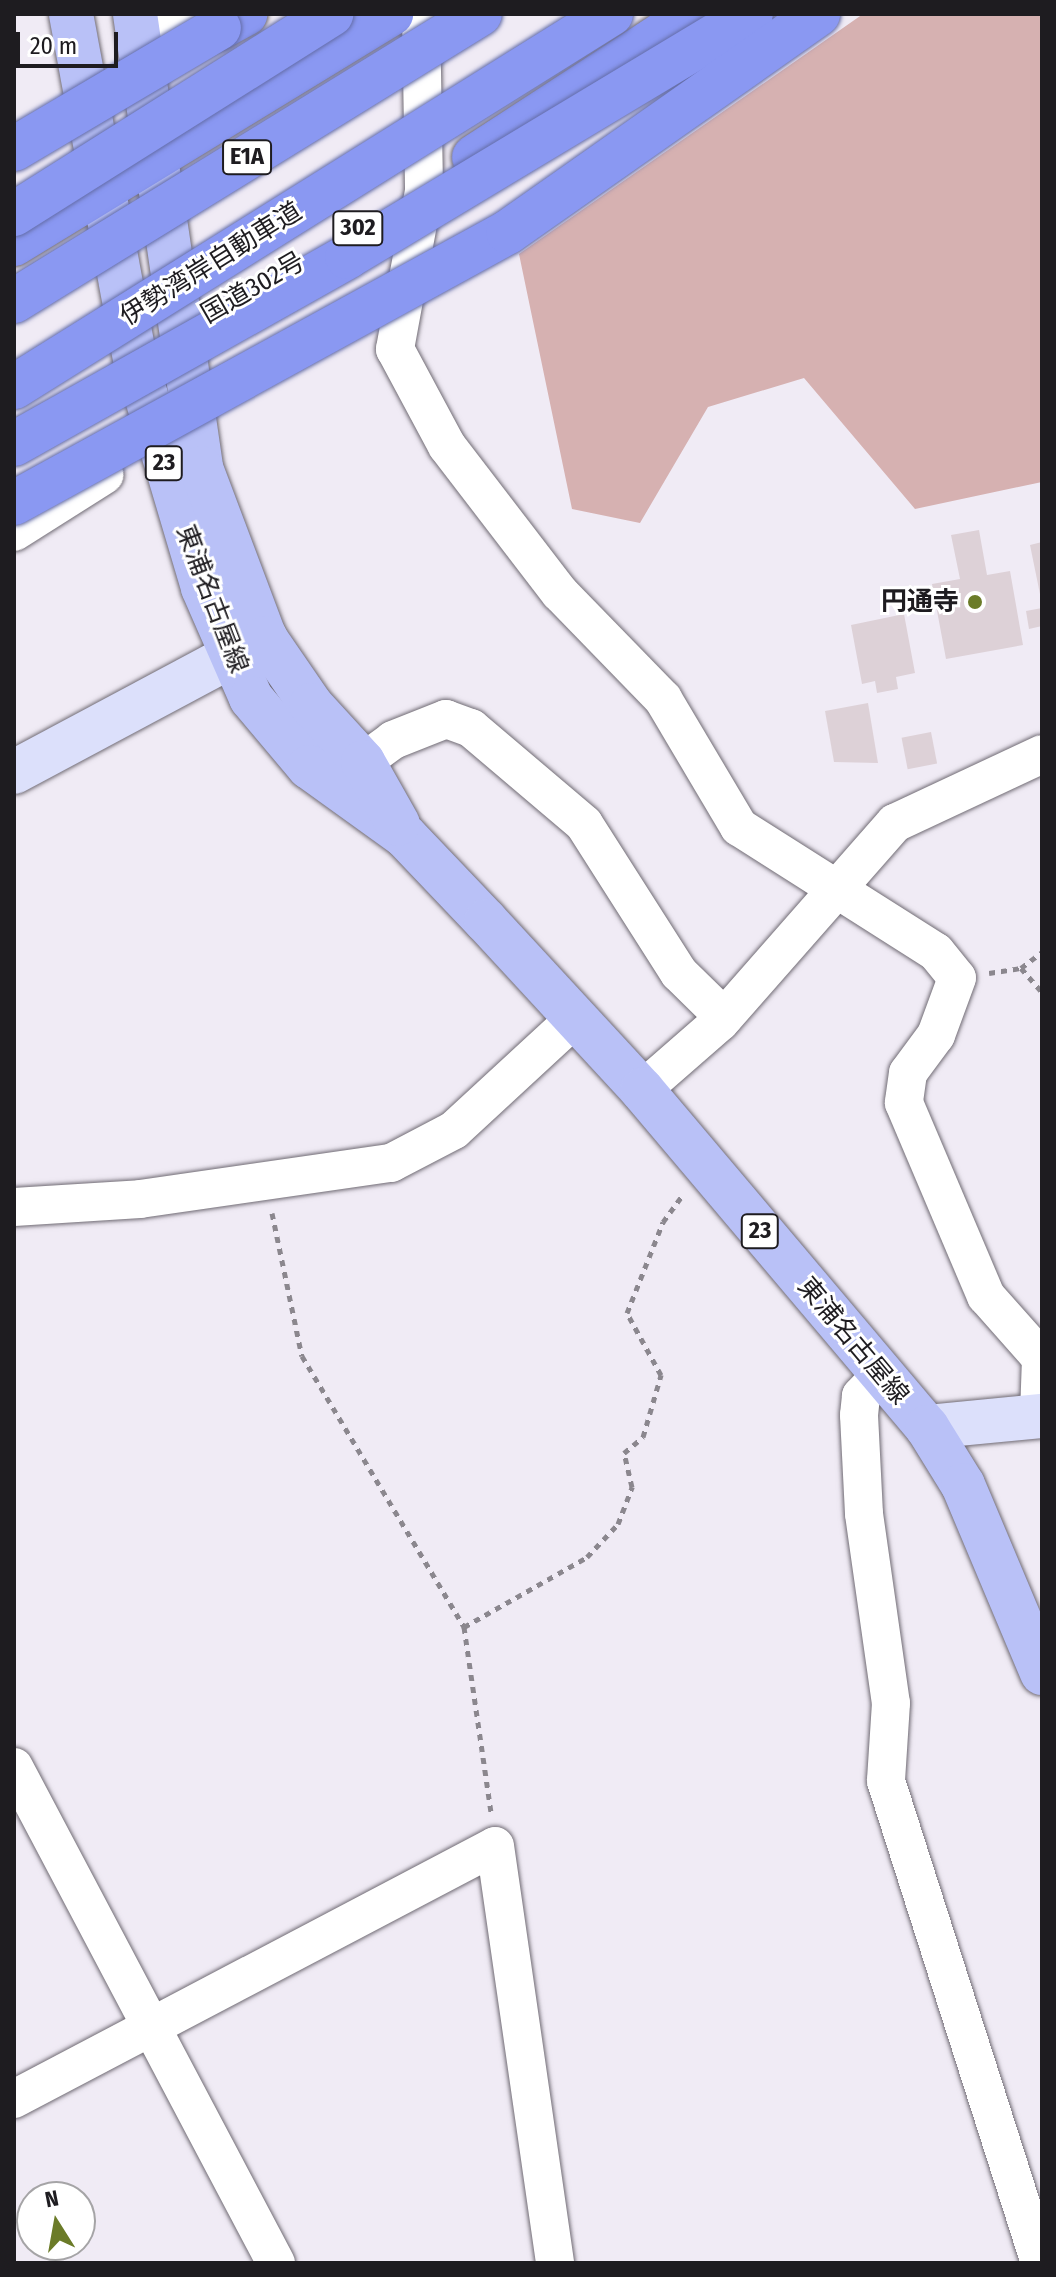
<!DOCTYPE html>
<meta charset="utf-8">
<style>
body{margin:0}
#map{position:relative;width:1056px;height:2277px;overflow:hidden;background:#f0ebf5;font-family:"Fira Sans Condensed","Noto Sans JP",sans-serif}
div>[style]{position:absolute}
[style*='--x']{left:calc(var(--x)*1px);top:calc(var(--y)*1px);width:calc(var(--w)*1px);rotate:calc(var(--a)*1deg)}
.green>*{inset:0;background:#d6b1b1}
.building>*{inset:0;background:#ddd1d7;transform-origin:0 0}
.path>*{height:5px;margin-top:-2.5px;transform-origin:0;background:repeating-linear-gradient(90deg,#8b878e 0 6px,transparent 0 12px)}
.roads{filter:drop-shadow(0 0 2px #706b74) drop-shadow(0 0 2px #706b74)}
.street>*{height:38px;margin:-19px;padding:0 19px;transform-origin:19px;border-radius:19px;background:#fff}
.secondary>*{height:44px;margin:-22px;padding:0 22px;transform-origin:22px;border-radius:22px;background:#dce0fb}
.primary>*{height:44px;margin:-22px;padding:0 22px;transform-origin:22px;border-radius:22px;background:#b9c1f7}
.highway>*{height:44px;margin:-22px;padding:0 22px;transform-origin:22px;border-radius:22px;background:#8a98f2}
.bridges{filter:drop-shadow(0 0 2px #646da8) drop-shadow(0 0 2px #646da8)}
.highway-bridge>*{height:44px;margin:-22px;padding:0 22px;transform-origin:22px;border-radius:22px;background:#8a98f2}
.dots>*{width:22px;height:22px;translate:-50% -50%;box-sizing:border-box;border:4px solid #fff;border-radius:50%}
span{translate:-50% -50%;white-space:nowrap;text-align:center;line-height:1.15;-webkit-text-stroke:6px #fff;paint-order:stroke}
.shield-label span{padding:2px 6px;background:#fff;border:2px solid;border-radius:6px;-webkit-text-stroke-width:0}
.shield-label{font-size:24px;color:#1e1c20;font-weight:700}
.street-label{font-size:26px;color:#1e1c20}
.poi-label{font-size:26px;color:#1e1c20;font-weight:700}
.right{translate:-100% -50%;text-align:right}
.frame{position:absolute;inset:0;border:16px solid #1e1c20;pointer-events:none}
.north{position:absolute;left:16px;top:2181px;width:80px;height:80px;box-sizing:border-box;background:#fff;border:2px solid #a5a4a6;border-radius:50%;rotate:349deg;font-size:22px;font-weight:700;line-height:32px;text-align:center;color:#1e1c20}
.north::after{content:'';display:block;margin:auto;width:28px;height:36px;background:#6b7b28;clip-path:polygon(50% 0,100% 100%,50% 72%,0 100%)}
.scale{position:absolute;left:16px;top:32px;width:102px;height:36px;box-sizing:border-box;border:4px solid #1e1c20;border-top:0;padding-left:10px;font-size:24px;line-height:28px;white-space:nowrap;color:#1e1c20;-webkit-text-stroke:6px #fff;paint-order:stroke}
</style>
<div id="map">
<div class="green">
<i style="clip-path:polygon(863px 14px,1042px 14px,1042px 482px,915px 509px,804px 378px,708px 407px,640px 523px,572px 509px,519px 254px)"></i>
</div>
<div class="building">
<i style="clip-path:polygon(979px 530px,987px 575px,1010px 571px,1023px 645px,946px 659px,932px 584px,960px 579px,951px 535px)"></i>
<i style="clip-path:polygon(1042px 542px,1042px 599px,1041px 599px,1030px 545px)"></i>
<i style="clip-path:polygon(1042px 608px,1042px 626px,1029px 629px,1026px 611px)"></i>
<i style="clip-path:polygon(904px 614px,915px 673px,896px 677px,898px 689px,877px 693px,875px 681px,862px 684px,851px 625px)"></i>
<i style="clip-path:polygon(868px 703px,878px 763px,834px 762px,825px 711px)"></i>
<i style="left:931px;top:732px;width:32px;height:30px;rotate:79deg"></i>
</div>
<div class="path">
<i style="--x:1021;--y:968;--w:32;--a:49"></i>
<i style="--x:989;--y:973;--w:32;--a:-9"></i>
<i style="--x:1021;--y:968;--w:26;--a:-37"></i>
<i style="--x:272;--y:1213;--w:146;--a:78.2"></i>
<i style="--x:302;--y:1356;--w:316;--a:59.1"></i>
<i style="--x:464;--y:1627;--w:188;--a:81.7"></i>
<i style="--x:464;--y:1627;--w:142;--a:-29.6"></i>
<i style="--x:587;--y:1557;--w:45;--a:-46.8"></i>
<i style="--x:618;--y:1524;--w:40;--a:-69"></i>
<i style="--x:632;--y:1487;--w:35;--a:-103"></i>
<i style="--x:624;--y:1453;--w:25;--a:-40"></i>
<i style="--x:643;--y:1437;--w:65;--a:-73.8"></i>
<i style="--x:661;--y:1375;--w:71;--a:-118.7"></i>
<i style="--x:627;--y:1313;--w:98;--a:-68.4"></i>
<i style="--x:663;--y:1222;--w:31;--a:-54"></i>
</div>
<div class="roads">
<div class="street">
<i style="--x:421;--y:14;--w:177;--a:89"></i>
<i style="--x:424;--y:191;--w:161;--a:100.4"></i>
<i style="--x:395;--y:349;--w:110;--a:61.8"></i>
<i style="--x:447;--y:446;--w:185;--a:52.5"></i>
<i style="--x:560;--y:593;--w:148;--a:45.8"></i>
<i style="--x:663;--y:699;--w:149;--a:59.3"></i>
<i style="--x:739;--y:827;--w:233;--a:32.4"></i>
<i style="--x:936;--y:952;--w:33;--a:51"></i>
<i style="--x:957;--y:978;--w:61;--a:110.2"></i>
<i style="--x:936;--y:1035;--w:47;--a:126.4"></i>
<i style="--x:908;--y:1073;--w:30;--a:98"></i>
<i style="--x:904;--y:1103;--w:210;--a:67"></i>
<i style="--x:986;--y:1296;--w:83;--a:48.4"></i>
<i style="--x:1041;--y:1358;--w:58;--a:92"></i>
<i style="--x:141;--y:46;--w:66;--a:-28.9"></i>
<i style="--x:14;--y:532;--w:107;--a:-32.3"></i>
<i style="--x:363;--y:762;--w:37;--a:-36"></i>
<i style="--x:393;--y:740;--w:57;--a:-21.6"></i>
<i style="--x:446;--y:719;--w:27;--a:20"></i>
<i style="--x:471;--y:728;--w:148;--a:40.3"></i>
<i style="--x:584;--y:824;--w:177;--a:57.5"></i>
<i style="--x:679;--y:973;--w:63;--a:44.4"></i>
<i style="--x:642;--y:1090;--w:103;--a:-41.1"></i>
<i style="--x:720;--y:1022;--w:265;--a:-48.7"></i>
<i style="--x:895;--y:823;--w:162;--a:-25.1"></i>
<i style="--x:14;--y:1207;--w:126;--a:-3.6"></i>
<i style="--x:140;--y:1199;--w:254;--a:-8.2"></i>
<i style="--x:391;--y:1163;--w:71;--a:-27.6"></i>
<i style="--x:454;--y:1130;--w:162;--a:-42.7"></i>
<i style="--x:881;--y:1375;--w:29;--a:134"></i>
<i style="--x:861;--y:1396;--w:19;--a:96"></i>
<i style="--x:859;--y:1415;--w:99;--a:87.1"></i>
<i style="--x:864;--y:1514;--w:191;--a:81.9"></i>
<i style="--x:891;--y:1703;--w:78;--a:93.7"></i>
<i style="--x:886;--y:1781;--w:506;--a:72.28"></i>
<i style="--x:14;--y:1767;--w:561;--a:62.16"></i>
<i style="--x:14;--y:2099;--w:543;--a:-27.74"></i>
<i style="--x:495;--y:1846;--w:421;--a:81.8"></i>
</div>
<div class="secondary">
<i style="--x:14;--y:772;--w:285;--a:-28.1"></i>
<i style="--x:927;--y:1427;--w:116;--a:-5.5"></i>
</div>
<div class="primary">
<i style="--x:71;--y:14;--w:350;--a:79.5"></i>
<i style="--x:135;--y:358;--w:240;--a:73.5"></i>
<i style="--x:203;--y:588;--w:120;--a:66.4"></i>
<i style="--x:251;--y:698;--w:90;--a:50"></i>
<i style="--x:309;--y:767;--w:118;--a:35.7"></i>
<i style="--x:405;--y:836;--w:117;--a:46.4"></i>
<i style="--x:486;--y:921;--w:230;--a:47.3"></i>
<i style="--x:642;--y:1090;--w:441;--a:49.8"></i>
<i style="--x:927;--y:1427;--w:68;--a:58.2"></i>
<i style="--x:963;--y:1485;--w:204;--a:67.2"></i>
<i style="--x:135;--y:14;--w:459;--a:81.7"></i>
<i style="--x:201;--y:468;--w:182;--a:69.4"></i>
<i style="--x:265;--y:638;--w:81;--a:55.5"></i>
<i style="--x:311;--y:705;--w:77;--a:47.6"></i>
<i style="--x:363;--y:762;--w:71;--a:60.6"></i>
</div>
<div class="highway">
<i style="--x:219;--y:28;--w:30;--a:-28"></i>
<i style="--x:474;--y:157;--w:262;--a:-33.1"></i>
<i style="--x:14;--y:244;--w:442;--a:-31.4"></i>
</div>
</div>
<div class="bridges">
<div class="highway-bridge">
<i style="--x:14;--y:149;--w:238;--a:-30.6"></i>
<i style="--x:14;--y:214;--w:375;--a:-32.2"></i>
<i style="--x:14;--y:301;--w:547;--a:-31.63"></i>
<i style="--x:14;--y:387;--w:704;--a:-32"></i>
<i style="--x:14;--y:444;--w:382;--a:-29.3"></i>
<i style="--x:347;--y:257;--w:471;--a:-31"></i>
<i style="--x:14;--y:503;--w:563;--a:-28.75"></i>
<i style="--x:508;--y:232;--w:379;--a:-35.1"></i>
</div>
</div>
<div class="dots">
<i style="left:975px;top:602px;background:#6b7b28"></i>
</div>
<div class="shield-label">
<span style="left:247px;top:157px">E1A</span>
<span style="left:358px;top:228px">302</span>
<span style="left:164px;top:463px">23</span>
<span style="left:760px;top:1231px">23</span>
</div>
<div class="street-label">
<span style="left:211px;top:264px;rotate:-32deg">伊勢湾岸自動車道</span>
<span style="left:253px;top:288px;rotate:-30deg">国道302号</span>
<span style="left:212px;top:599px;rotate:69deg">東浦名古屋線</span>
<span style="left:853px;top:1341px;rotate:50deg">東浦名古屋線</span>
</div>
<div class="poi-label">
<span class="right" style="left:959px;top:602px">円通寺</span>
</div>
<div class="frame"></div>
<div class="north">N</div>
<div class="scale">20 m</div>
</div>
